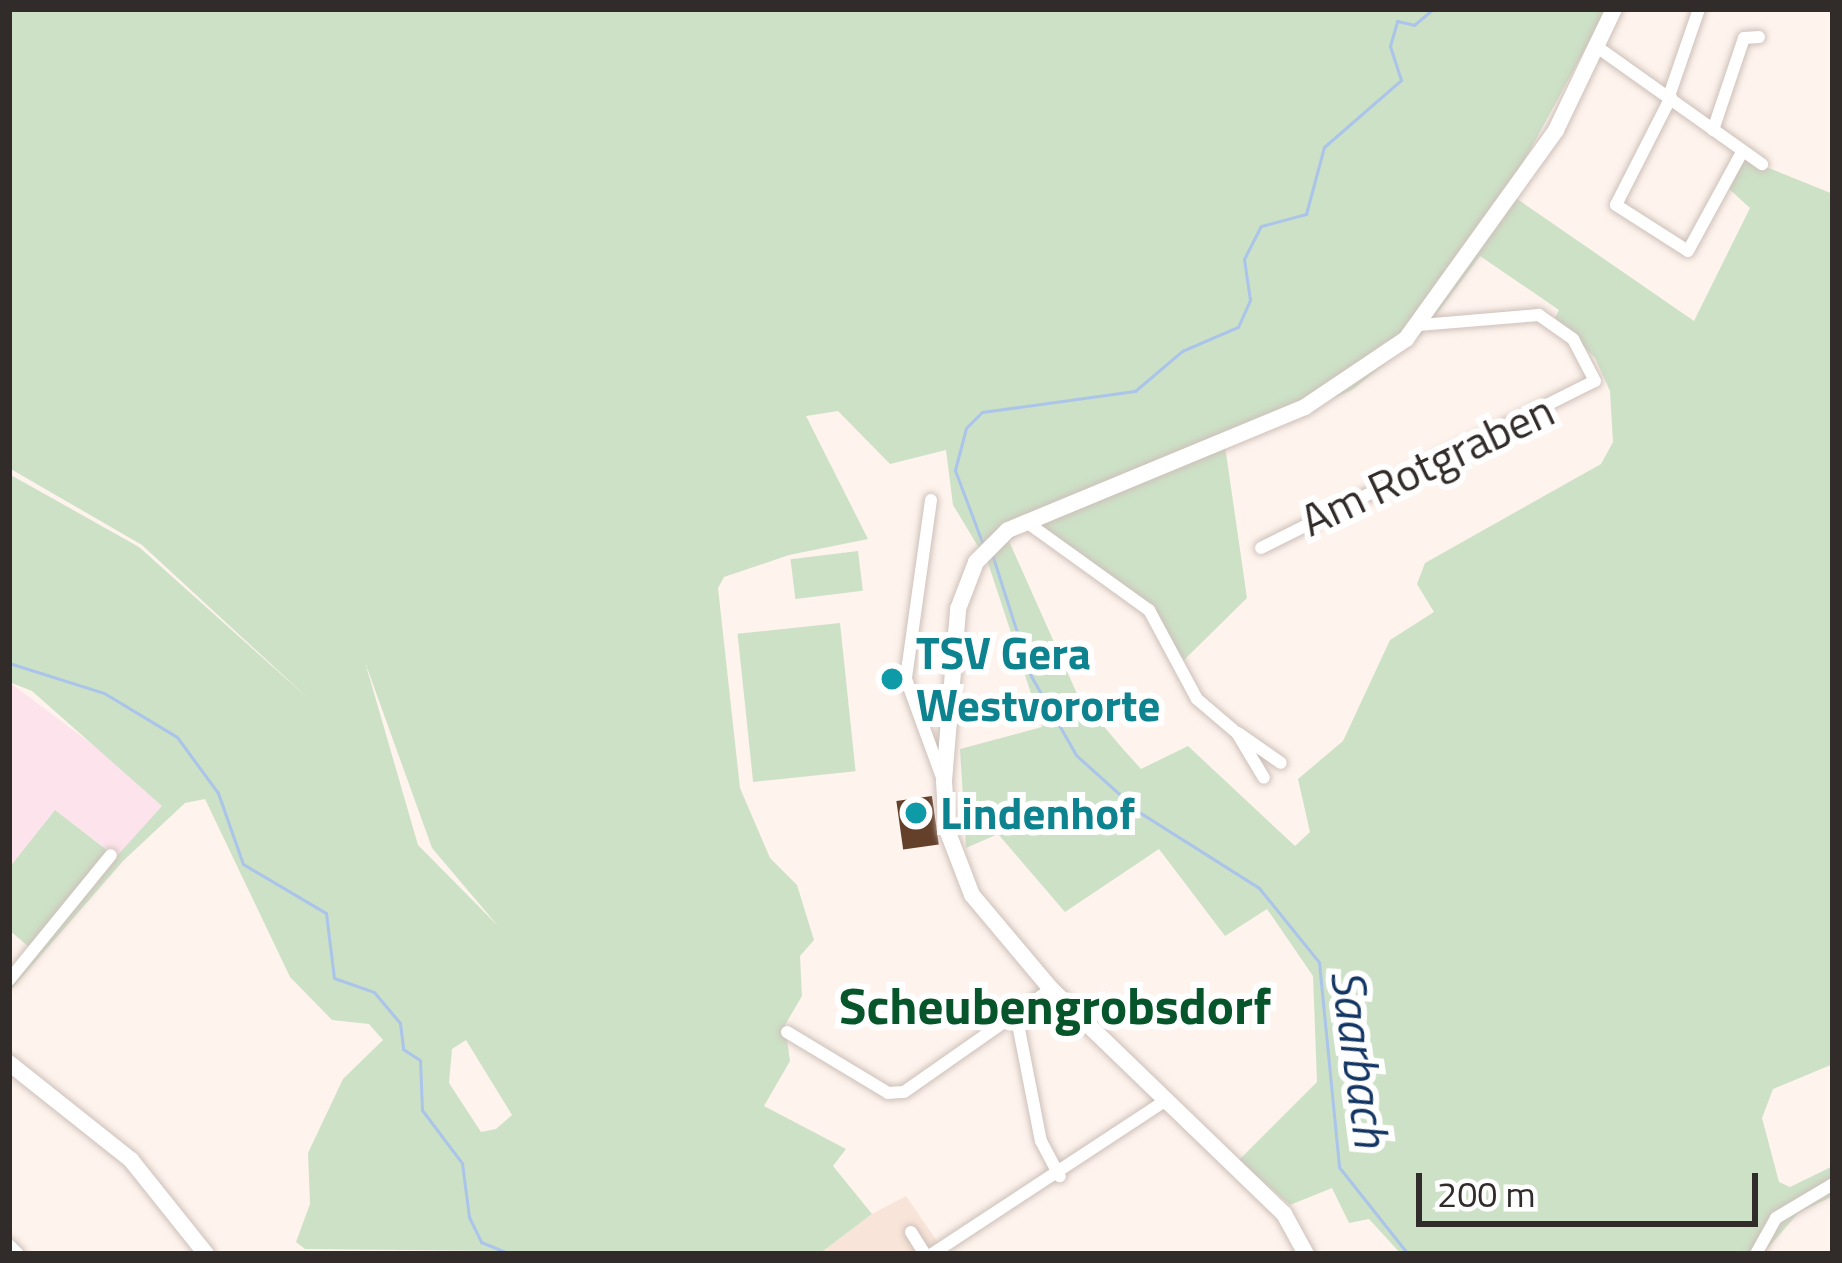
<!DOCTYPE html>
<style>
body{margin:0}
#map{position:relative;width:1842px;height:1263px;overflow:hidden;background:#fef3ed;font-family:"Titillium Web",sans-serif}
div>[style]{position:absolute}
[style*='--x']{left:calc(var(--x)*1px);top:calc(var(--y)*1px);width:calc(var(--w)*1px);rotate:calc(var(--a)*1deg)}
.commercial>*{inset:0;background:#fde3eb}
.built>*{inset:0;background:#f9e4d9}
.green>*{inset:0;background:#cde1c7;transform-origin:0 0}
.stream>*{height:3px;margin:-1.5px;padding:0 1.5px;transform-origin:1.5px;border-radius:1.5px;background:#aac4ea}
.building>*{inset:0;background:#64402b;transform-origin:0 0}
.roads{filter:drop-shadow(0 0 3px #cdc0b9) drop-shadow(0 0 3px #cdc0b9)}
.street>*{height:12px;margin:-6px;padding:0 6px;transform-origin:6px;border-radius:6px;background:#fff}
.secondary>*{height:16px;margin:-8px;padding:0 8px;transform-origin:8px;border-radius:8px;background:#fff}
.dots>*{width:33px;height:33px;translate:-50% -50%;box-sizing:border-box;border:6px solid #fff;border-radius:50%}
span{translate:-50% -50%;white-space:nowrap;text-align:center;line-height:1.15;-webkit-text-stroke:12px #fff;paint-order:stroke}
.street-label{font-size:45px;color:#312c29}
.culture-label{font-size:45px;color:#0d838f;font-weight:700}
.left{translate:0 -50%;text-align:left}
.water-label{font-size:48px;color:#133563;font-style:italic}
.quarter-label{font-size:51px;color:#07552a;font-weight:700}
.frame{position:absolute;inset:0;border:12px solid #312c29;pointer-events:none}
.scale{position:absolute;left:1416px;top:1173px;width:342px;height:54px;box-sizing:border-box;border:6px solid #312c29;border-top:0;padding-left:15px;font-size:36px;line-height:42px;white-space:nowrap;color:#312c29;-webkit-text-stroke:9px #fff;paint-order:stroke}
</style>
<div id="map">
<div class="commercial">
<i style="clip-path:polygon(9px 682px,153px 790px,162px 806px,117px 857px,55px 810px,9px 868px)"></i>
</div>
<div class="built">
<i style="clip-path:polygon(906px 1196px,946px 1254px,819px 1254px,872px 1214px)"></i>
</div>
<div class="green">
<i style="clip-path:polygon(evenodd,9px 9px,1607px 9px,1507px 192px,1694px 321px,1750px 208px,1728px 188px,1744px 158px,1833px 194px,1833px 1064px,1773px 1089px,1762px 1118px,1779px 1182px,1790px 1187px,1833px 1166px,1833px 1196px,1798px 1213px,1763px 1254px,1401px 1254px,1369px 1219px,1349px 1223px,1332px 1188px,1290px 1205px,1239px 1160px,1317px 1082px,1313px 976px,1267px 909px,1225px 936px,1159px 849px,1065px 912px,998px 834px,966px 848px,960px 749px,1042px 727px,988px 563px,953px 505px,946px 450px,890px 464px,838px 411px,806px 416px,868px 539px,789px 555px,724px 577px,718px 588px,740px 788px,770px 858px,797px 885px,814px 940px,800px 956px,802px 996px,785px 1025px,790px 1061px,764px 1106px,846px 1149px,833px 1166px,872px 1214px,819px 1254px,305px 1249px,296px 1242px,310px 1204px,308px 1153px,343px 1079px,383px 1040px,369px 1024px,332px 1020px,290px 977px,205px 799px,185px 803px,123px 861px,9px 992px,9px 972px,29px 947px,9px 930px,9px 868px,55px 810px,116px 857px,162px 806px,32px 691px,9px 682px,9px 474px,139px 547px,310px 700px,142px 545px,9px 468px,9px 9px,1480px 256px,1559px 310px,1555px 318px,1595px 358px,1610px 391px,1613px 442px,1601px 464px,1425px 563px,1417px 584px,1434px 612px,1390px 640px,1343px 741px,1298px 779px,1310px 832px,1295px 846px,1188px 746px,1141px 769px,1123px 749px,1078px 696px,1009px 541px,1037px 524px,1155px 608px,1183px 661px,1247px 598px,1225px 446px,1352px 390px,1421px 335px,1480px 256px,9px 9px,365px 662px,432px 848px,498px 926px,418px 845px,365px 662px,9px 9px,466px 1040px,512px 1115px,496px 1129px,481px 1132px,449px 1083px,452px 1049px,466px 1040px)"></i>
<i style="left:858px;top:551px;width:40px;height:68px;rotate:83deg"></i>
<i style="left:840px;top:623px;width:149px;height:103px;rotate:84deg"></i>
</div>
<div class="stream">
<i style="--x:982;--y:542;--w:77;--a:-110.6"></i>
<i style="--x:955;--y:470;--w:43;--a:-75.3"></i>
<i style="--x:966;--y:428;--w:23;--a:-45"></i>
<i style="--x:982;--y:412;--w:154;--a:-7.8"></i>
<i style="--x:1135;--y:391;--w:62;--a:-40.4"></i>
<i style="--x:1182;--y:351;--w:61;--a:-23.2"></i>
<i style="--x:1238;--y:327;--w:30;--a:-66"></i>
<i style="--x:1250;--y:300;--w:41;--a:-98.3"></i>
<i style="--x:1244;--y:259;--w:37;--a:-63"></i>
<i style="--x:1261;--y:226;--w:47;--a:-14.9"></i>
<i style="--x:1306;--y:214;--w:69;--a:-75"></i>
<i style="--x:1324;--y:147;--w:102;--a:-41"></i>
<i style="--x:1401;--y:80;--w:36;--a:-108"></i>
<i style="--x:1390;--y:46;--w:26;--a:-74"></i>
<i style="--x:1397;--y:21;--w:17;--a:13"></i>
<i style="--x:1414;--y:25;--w:25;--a:-40"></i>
<i style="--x:992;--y:554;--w:128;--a:72.3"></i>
<i style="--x:1031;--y:676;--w:91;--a:60.3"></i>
<i style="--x:1076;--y:755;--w:85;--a:42.1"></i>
<i style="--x:1139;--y:812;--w:142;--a:32.3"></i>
<i style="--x:1259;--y:888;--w:95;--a:51"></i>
<i style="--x:1319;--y:962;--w:206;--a:84.4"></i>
<i style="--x:1339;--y:1167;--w:111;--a:51.6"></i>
<i style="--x:9;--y:663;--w:100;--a:17.5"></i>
<i style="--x:104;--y:693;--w:85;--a:31.1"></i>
<i style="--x:177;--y:737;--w:69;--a:53.8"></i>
<i style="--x:218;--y:793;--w:75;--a:70.6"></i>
<i style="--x:243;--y:864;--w:96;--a:30.6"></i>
<i style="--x:326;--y:913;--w:65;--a:83"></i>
<i style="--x:334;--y:978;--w:42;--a:19.3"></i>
<i style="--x:374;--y:992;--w:40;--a:50"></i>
<i style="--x:400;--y:1023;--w:26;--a:83"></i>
<i style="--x:403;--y:1049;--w:20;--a:33"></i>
<i style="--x:420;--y:1060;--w:50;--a:87.7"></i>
<i style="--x:422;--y:1110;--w:66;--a:53"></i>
<i style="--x:462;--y:1163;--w:54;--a:82.6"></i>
<i style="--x:469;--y:1217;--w:28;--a:64"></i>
<i style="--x:481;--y:1242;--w:32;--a:22"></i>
</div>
<div class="building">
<i style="left:932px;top:796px;width:49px;height:36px;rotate:82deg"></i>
</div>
<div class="roads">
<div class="street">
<i style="--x:1600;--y:49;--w:199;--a:35.4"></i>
<i style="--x:1669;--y:96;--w:92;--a:-71"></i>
<i style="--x:1671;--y:97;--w:121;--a:117"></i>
<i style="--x:1616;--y:205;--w:85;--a:32.6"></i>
<i style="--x:1688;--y:251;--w:113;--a:-61.4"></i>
<i style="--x:1713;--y:130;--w:97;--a:-71.4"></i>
<i style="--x:1744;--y:38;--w:15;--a:-4"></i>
<i style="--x:931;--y:500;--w:181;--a:98"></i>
<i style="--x:906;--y:679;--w:108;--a:69.9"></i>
<i style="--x:1025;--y:521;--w:153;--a:35.7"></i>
<i style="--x:1149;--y:610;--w:101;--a:61.7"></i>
<i style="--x:1197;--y:699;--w:52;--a:40.4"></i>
<i style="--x:1237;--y:733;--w:52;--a:59"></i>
<i style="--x:1261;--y:548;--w:373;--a:-26.6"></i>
<i style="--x:1595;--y:381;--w:47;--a:-117.6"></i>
<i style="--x:1573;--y:339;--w:42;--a:-144.8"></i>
<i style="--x:1539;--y:315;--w:118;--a:175.2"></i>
<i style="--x:1238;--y:733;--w:52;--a:34.9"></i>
<i style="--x:9;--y:980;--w:161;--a:-50.8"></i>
<i style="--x:1016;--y:1014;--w:129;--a:78.9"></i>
<i style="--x:1041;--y:1141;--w:40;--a:62"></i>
<i style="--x:787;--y:1032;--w:118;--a:31.1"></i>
<i style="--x:888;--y:1093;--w:16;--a:-4"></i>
<i style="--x:904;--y:1092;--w:179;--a:-35"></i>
<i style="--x:911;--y:1232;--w:26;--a:58"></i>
<i style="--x:9;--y:1245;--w:13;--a:45"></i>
<i style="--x:932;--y:1254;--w:279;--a:-33.3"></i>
<i style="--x:1756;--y:1254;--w:41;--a:-60.9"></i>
<i style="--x:1776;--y:1218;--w:66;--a:-30.8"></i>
</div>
<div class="secondary">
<i style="--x:9;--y:1063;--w:156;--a:38.5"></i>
<i style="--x:131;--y:1160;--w:120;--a:51.4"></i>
<i style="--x:1306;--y:1254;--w:46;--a:-118.8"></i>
<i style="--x:1284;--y:1214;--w:324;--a:-136"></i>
<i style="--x:1051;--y:989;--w:123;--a:-130"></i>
<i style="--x:972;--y:895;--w:70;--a:-111"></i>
<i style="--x:947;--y:830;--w:49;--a:-93.5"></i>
<i style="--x:944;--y:781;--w:173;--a:-85.3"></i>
<i style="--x:958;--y:609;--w:50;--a:-69"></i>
<i style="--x:976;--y:562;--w:45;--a:-45"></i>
<i style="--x:1008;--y:530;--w:321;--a:-22.5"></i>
<i style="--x:1305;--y:407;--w:122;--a:-34"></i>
<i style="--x:1406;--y:339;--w:257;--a:-54.3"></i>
<i style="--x:1556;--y:130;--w:134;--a:-64.4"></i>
</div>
</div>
<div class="dots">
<i style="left:892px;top:679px;background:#0f9aa8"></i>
<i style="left:916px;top:813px;background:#0f9aa8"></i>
</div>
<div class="street-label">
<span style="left:1427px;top:465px;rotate:-25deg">Am Rotgraben</span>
</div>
<div class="culture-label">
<span class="left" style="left:916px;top:679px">TSV Gera<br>Westvororte</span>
<span class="left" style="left:940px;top:813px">Lindenhof</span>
</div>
<div class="water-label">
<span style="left:1360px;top:1058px;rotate:82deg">Saarbach</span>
</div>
<div class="quarter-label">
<span style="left:1055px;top:1005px">Scheubengrobsdorf</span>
</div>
<div class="frame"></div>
<div class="scale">200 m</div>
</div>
